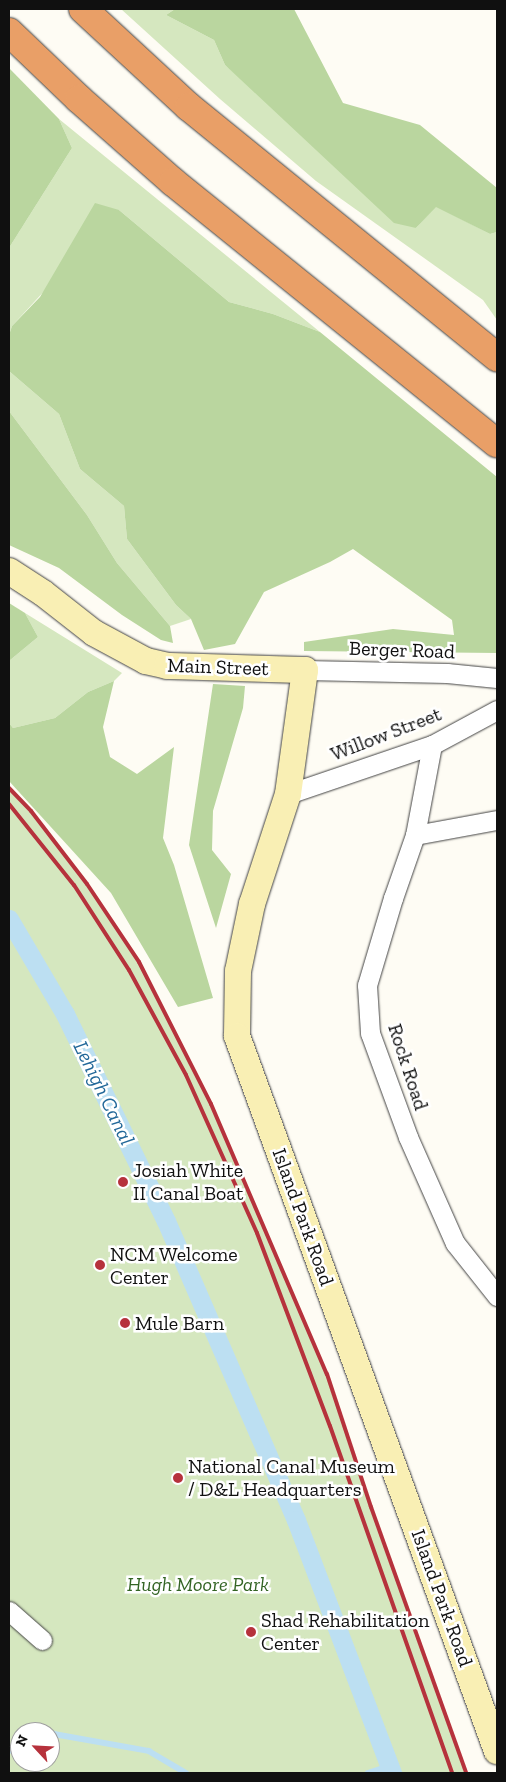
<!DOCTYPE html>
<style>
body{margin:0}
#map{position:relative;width:506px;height:1782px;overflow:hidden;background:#fefcf4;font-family:"Zilla Slab",serif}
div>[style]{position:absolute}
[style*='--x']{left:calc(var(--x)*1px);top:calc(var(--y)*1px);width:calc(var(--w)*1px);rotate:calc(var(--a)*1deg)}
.green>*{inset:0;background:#d5e7bf}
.forest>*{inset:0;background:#bad69f}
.stream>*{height:5.5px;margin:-2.75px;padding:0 2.75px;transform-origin:2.75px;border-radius:2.75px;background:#bcdff2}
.canal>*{height:19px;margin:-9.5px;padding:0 9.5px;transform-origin:9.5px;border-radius:9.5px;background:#bcdff2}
.roads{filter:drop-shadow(0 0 1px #434343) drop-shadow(0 0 1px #434343)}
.street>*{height:19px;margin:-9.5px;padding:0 9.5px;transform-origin:9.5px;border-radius:9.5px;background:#fff}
.secondary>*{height:26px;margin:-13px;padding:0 13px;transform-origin:13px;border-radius:13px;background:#f9efb4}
.highway>*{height:28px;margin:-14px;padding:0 14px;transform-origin:14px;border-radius:14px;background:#e99f67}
.rail>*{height:4px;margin:-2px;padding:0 2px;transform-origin:2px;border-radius:2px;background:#b6323c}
.dots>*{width:14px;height:14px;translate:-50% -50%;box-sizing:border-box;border:2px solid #fff;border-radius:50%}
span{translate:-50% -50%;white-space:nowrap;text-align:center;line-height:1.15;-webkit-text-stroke:5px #fff;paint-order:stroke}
.street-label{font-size:20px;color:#101010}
.poi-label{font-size:20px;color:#101010}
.left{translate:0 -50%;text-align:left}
.park-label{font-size:20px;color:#336424;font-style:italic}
.water-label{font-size:21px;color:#226899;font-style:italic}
.frame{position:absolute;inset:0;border:10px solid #101010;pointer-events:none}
.north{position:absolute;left:10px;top:1722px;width:50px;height:50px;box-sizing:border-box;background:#fff;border:1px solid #9f9f9f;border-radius:50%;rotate:295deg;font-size:14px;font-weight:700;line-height:20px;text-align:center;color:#101010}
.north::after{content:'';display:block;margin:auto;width:18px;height:22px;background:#b6323c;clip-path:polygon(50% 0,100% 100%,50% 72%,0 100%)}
</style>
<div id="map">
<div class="green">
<i style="clip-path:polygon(121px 9px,175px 9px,166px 15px,214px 40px,225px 65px,416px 228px,436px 206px,490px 234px,497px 232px,497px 320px,483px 300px,316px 181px,220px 99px)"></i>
<i style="clip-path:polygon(59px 119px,320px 332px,273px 314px,229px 302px,119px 210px,12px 326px,9px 335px,9px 248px,72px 148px)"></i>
<i style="clip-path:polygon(9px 371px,59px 414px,80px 469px,124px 506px,127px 539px,176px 605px,191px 619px,170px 626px,117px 563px,87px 515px,9px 411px)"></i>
<i style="clip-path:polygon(25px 613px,122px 673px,114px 681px,88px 692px,55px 718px,13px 728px,9px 723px,9px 661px,38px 637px)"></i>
<i style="clip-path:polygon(evenodd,9px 788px,31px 811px,87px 884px,139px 962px,211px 1104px,327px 1374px,371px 1507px,466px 1773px,9px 1773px,9px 788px,20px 1732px,50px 1732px,50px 1762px,20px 1762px,20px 1732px)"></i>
</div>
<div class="forest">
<i style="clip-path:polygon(175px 9px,294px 9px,343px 103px,420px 125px,497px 188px,497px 232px,490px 234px,436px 207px,416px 228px,394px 223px,225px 65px,214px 40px,166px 15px)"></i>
<i style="clip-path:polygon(9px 68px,59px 119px,72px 148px,9px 248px)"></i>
<i style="clip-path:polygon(95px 203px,119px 210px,229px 302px,273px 314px,320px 332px,497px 477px,497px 653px,304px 651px,304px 642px,393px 629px,454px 635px,452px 620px,353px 549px,330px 562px,264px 592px,235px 644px,204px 650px,191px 619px,176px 605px,127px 539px,124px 506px,80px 469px,59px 414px,9px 371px,9px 335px,12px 326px,40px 297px)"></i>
<i style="clip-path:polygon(9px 411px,87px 515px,117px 563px,170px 626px,173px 643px,161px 640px,122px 615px,59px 568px,9px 545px)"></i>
<i style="clip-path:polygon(9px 603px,25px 613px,38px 637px,9px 661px)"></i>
<i style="clip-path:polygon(114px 681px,103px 727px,110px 757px,137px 774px,174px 747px,163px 838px,174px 865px,213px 998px,178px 1007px,111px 893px,9px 781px,9px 723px,13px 728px,55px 718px,88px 692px)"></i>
<i style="clip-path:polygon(213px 684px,245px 686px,243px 708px,213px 811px,212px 850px,231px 874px,216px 928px,189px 845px)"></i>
</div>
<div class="stream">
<i style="--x:50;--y:1735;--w:4;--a:-14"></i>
<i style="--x:54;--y:1734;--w:97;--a:10.1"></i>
<i style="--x:149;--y:1751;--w:43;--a:30.7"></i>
<i style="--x:9;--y:1751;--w:12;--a:-20"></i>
<i style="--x:368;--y:1773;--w:22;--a:-18"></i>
</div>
<div class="canal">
<i style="--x:9;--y:919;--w:110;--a:59.5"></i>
<i style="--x:65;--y:1014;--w:230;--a:64"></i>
<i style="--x:166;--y:1221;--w:326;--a:66.5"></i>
<i style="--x:296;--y:1520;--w:271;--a:69.2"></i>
</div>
<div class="roads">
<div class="street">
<i style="--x:305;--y:670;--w:142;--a:1.2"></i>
<i style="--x:447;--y:673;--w:50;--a:5.7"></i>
<i style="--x:432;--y:745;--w:92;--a:100.7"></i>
<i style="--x:415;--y:835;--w:67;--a:109.2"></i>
<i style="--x:393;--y:898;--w:91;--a:106.6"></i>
<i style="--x:367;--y:985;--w:48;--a:86.4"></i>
<i style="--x:370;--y:1033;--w:111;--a:69.9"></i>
<i style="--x:408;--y:1137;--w:116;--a:66.1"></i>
<i style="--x:455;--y:1243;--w:68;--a:51.6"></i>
<i style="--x:288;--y:794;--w:152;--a:-18.8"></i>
<i style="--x:432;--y:745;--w:74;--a:-28.3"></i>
<i style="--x:415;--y:835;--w:83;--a:-10.4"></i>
<i style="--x:9;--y:1611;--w:44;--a:41.3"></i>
</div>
<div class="secondary">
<i style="--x:9;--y:571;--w:40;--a:32.9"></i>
<i style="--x:43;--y:593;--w:65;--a:38.1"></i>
<i style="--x:94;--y:633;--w:59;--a:28.3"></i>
<i style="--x:146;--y:661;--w:22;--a:13"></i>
<i style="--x:167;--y:666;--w:138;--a:1.7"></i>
<i style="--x:305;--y:670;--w:125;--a:97.8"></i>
<i style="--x:288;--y:794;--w:116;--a:108.1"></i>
<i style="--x:252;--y:904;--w:68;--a:101.8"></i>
<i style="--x:238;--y:971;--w:65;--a:90.9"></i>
<i style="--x:237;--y:1036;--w:761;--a:70.02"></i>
</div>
<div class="highway">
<i style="--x:83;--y:9;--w:144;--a:42.8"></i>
<i style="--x:189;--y:107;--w:397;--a:39.1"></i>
<i style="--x:9;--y:32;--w:97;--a:43.7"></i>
<i style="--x:79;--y:99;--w:125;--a:41.4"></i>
<i style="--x:173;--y:182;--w:416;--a:38.9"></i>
</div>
</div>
<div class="rail">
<i style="--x:9;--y:788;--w:32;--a:46"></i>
<i style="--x:31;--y:811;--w:92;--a:52.5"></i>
<i style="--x:87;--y:884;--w:94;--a:56.3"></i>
<i style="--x:139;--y:962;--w:159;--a:63.1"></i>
<i style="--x:211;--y:1104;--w:294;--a:66.8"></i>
<i style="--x:327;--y:1374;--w:140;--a:71.7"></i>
<i style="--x:371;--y:1507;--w:282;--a:70.3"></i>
<i style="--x:9;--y:804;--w:104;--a:51.3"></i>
<i style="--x:74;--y:885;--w:101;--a:57.1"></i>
<i style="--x:129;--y:970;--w:119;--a:61.5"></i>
<i style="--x:186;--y:1075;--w:173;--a:65.8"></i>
<i style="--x:257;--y:1233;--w:206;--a:69.3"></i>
<i style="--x:330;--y:1426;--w:368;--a:70.6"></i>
</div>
<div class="dots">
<i style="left:123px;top:1182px;background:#b6323c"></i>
<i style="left:100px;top:1265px;background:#b6323c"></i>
<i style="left:125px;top:1323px;background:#b6323c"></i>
<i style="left:178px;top:1478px;background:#b6323c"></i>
<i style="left:251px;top:1632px;background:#b6323c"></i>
</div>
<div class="street-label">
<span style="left:402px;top:650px;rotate:2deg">Berger Road</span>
<span style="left:218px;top:667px;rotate:2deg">Main Street</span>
<span style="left:386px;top:734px;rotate:-21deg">Willow Street</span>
<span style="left:408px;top:1067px;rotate:72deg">Rock Road</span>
<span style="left:303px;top:1217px;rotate:70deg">Island Park Road</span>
<span style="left:442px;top:1598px;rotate:70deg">Island Park Road</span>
</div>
<div class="poi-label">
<span class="left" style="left:133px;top:1182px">Josiah White<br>II Canal Boat</span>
<span class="left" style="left:110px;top:1266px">NCM Welcome<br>Center</span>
<span class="left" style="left:135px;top:1323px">Mule Barn</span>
<span class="left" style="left:188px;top:1478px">National Canal Museum<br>/ D&amp;L Headquarters</span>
<span class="left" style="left:261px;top:1632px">Shad Rehabilitation<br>Center</span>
</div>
<div class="park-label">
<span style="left:198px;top:1584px">Hugh Moore Park</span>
</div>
<div class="water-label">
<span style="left:104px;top:1093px;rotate:64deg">Lehigh Canal</span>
</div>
<div class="frame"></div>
<div class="north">N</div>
</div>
